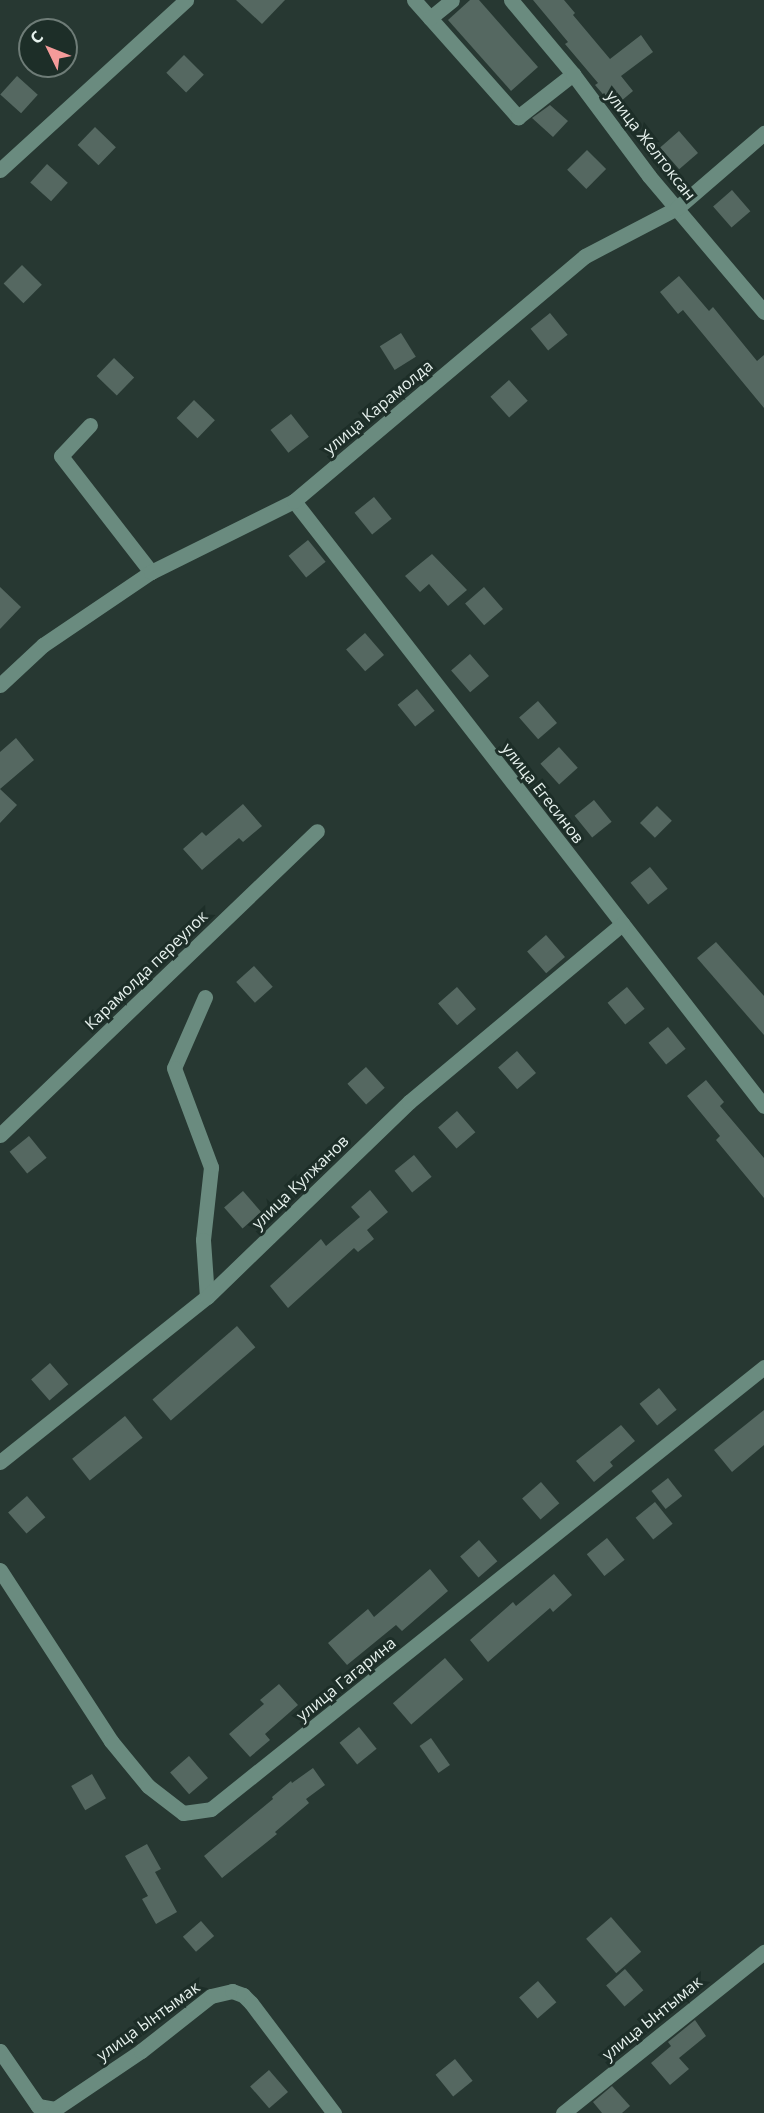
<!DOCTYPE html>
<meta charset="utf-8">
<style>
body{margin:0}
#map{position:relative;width:764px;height:2113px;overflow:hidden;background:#273832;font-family:"Open Sans",sans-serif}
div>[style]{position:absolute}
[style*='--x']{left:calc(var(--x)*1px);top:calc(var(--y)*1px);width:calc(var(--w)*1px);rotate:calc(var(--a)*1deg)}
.building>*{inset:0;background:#556861;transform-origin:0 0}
.minor>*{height:15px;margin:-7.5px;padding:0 7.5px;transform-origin:7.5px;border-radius:7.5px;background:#6a8b7f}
span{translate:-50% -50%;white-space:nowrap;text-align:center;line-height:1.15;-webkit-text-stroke:6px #1d2e28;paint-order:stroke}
.street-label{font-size:16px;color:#e7f2ee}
.north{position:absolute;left:18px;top:18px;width:60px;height:60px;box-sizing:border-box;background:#1d2e28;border:2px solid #6e7c77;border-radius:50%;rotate:313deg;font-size:16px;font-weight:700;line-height:24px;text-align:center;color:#e7f2ee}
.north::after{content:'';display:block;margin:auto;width:21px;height:27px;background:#f59b9a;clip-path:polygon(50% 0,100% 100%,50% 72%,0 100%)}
</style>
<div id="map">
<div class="building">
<i style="clip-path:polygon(236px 0,285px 0,262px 24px)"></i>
<i style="clip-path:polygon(470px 0,479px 0,538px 67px,511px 91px,448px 20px)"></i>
<i style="clip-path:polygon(533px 0,564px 0,575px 13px,573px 15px,610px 59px,641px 35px,653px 52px,621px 76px,633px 91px,614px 107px,595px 85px,598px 83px,565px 44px,568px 42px)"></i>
<i style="left:184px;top:55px;width:28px;height:25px;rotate:45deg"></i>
<i style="left:17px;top:76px;width:28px;height:25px;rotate:42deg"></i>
<i style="clip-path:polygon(550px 105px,568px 121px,553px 137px,532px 118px)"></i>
<i style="left:95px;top:127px;width:29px;height:25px;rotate:44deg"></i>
<i style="left:679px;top:131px;width:29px;height:25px;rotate:49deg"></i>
<i style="left:587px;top:150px;width:27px;height:28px;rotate:45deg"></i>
<i style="left:47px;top:164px;width:28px;height:25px;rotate:42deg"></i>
<i style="left:732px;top:190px;width:28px;height:25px;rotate:49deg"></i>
<i style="left:22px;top:265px;width:28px;height:26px;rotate:45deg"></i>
<i style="clip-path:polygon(679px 276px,709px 311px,713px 307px,757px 361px,764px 355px,764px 408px,683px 310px,678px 314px,660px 292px)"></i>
<i style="left:550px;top:313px;width:28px;height:25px;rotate:51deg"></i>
<i style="left:401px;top:333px;width:28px;height:25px;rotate:58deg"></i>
<i style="left:114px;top:358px;width:28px;height:25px;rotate:44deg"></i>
<i style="left:509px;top:380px;width:28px;height:25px;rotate:48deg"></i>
<i style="left:194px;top:400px;width:29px;height:25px;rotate:44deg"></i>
<i style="left:291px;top:414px;width:29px;height:26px;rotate:52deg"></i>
<i style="left:374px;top:497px;width:28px;height:25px;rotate:51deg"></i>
<i style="left:308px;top:540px;width:28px;height:25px;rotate:51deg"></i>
<i style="clip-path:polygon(432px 554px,467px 590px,448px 606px,429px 584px,420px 592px,405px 576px)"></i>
<i style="clip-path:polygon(0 587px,21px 607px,0 629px)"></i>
<i style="left:484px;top:587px;width:29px;height:25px;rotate:49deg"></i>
<i style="left:365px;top:633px;width:29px;height:25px;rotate:49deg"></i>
<i style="left:470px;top:654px;width:29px;height:25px;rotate:49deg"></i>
<i style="left:417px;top:689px;width:28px;height:25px;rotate:51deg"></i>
<i style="left:538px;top:701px;width:29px;height:25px;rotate:49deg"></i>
<i style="clip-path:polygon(16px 738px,34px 760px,0 789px,17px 805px,0 823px,0 752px)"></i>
<i style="left:559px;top:747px;width:28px;height:25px;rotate:48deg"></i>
<i style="left:594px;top:800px;width:28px;height:25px;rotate:51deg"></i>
<i style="clip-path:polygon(243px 804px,262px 826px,243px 842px,239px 838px,202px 870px,183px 849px,202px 832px,206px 836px)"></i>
<i style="left:657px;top:806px;width:21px;height:24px;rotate:45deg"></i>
<i style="left:650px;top:867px;width:28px;height:25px;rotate:51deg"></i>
<i style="left:546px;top:935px;width:29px;height:25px;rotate:49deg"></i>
<i style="clip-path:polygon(716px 942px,764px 996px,764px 1035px,697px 958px)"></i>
<i style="left:254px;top:966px;width:28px;height:24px;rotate:48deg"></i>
<i style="left:457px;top:987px;width:29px;height:25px;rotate:49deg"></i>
<i style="left:627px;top:987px;width:28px;height:25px;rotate:51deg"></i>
<i style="left:668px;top:1027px;width:28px;height:25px;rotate:51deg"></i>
<i style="left:517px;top:1051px;width:29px;height:25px;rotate:49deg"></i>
<i style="left:366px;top:1067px;width:28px;height:25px;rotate:48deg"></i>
<i style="clip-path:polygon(706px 1080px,724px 1102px,720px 1106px,764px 1158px,764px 1198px,716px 1140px,720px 1136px,687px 1096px)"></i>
<i style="left:457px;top:1111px;width:28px;height:25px;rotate:49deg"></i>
<i style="left:29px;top:1136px;width:28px;height:25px;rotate:51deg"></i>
<i style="left:414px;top:1155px;width:28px;height:25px;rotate:51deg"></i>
<i style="clip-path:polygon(370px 1190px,388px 1212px,367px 1230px,374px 1239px,358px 1252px,354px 1248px,288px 1308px,270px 1286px,321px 1239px,326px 1246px,360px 1217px,351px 1207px)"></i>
<i style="left:243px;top:1191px;width:28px;height:25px;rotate:49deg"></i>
<i style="left:237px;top:1326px;width:28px;height:112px;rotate:49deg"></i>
<i style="left:50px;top:1363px;width:28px;height:25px;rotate:49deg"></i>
<i style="left:659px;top:1388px;width:28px;height:25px;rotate:51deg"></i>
<i style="clip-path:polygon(764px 1410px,764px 1445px,732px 1472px,714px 1450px)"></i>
<i style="left:125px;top:1416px;width:28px;height:68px;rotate:51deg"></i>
<i style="clip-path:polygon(621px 1425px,635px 1441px,610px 1462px,613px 1466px,594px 1482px,576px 1461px)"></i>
<i style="left:668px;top:1478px;width:23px;height:21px;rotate:52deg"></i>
<i style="left:541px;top:1482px;width:28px;height:25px;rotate:49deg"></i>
<i style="left:27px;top:1496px;width:28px;height:25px;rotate:49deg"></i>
<i style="left:655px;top:1502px;width:28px;height:25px;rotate:51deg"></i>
<i style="left:607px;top:1538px;width:28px;height:26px;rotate:51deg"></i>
<i style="left:479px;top:1540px;width:28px;height:25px;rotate:49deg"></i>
<i style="clip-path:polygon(430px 1569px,448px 1591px,402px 1631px,396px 1625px,347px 1665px,328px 1643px,368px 1609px,374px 1617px)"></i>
<i style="clip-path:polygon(554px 1574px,572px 1595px,553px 1612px,550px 1608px,488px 1662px,470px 1640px,513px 1602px,516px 1606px)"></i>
<i style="left:445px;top:1658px;width:28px;height:69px;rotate:49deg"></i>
<i style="clip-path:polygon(279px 1684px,298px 1705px,265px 1734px,270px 1740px,250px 1757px,229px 1734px,264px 1704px,260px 1700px)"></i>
<i style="left:359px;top:1727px;width:28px;height:25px;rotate:51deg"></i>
<i style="left:431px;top:1738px;width:33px;height:14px;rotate:55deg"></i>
<i style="left:189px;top:1756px;width:29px;height:25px;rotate:49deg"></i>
<i style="clip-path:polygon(313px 1768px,325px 1785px,306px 1799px,309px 1803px,275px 1832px,277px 1834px,222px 1878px,204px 1856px,273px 1799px,272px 1797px,291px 1781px,292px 1783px)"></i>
<i style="left:92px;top:1774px;width:28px;height:24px;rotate:60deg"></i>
<i style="clip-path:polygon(147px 1844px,161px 1869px,155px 1872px,177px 1912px,156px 1924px,142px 1899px,148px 1896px,125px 1856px)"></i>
<i style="left:611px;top:1917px;width:46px;height:33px;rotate:49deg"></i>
<i style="left:201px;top:1921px;width:20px;height:24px;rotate:49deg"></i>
<i style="left:625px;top:1969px;width:28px;height:25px;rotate:49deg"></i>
<i style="left:538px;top:1981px;width:28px;height:25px;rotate:49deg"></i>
<i style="clip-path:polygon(695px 2020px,706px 2036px,679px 2058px,689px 2069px,670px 2085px,651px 2063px,671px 2046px,668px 2042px)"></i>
<i style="left:455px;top:2059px;width:28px;height:25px;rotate:51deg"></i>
<i style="left:269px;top:2070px;width:29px;height:25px;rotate:49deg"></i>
<i style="clip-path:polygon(612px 2086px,630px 2106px,622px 2113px,602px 2113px,593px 2102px)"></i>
</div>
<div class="minor">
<i style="--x:414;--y:0;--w:157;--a:48.4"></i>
<i style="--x:518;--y:117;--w:70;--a:-38"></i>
<i style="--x:511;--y:0;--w:97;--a:50"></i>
<i style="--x:573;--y:74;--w:127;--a:53.3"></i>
<i style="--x:649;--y:176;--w:178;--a:49.8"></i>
<i style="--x:430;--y:18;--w:28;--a:-39"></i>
<i style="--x:0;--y:170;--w:252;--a:-42.4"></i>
<i style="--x:90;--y:425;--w:42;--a:133.1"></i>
<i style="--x:61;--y:456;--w:147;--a:52.2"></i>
<i style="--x:294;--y:501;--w:766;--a:52.16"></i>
<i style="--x:0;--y:685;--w:59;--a:-42.9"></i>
<i style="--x:43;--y:645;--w:130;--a:-34.1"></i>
<i style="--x:151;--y:572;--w:160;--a:-26.4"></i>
<i style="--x:294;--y:501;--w:380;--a:-40.1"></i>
<i style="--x:585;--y:256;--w:104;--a:-27.6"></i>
<i style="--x:677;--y:208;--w:115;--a:-40.8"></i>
<i style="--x:205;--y:997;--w:77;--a:113.6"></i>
<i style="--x:174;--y:1068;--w:106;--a:69.5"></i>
<i style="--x:211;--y:1167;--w:73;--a:96.3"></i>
<i style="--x:203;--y:1240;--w:57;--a:86"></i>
<i style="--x:0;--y:1135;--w:439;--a:-43.8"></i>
<i style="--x:0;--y:1462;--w:265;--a:-38.6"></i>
<i style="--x:207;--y:1297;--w:281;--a:-44"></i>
<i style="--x:409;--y:1102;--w:278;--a:-39.9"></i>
<i style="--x:0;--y:1570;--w:204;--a:57"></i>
<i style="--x:111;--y:1741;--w:58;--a:50.6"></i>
<i style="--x:148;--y:1786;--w:44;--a:37.6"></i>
<i style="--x:183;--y:1813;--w:28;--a:-8"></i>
<i style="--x:211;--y:1809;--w:708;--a:-38.63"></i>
<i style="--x:0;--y:2051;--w:67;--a:55.4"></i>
<i style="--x:38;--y:2106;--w:17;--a:10"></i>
<i style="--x:55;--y:2109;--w:104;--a:-34"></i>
<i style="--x:141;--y:2051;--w:89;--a:-38.2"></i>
<i style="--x:211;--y:1996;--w:22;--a:-13"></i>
<i style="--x:232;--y:1991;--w:12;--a:20"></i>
<i style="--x:243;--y:1995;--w:11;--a:45"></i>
<i style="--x:251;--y:2003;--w:138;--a:53"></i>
<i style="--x:563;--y:2113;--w:258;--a:-38.7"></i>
</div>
<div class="street-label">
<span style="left:651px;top:145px;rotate:52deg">улица Желтоксан</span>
<span style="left:378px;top:407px;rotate:-40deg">улица Карамолда</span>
<span style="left:543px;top:793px;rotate:52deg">улица Егесинов</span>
<span style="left:146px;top:970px;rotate:-44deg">Карамолда переулок</span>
<span style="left:300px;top:1182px;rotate:-44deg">улица Кулжанов</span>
<span style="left:346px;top:1679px;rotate:-39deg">улица Гагарина</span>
<span style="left:652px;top:2018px;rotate:-39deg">улица Ынтымак</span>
<span style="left:148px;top:2021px;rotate:-36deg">улица Ынтымак</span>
</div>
<div class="north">С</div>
</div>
